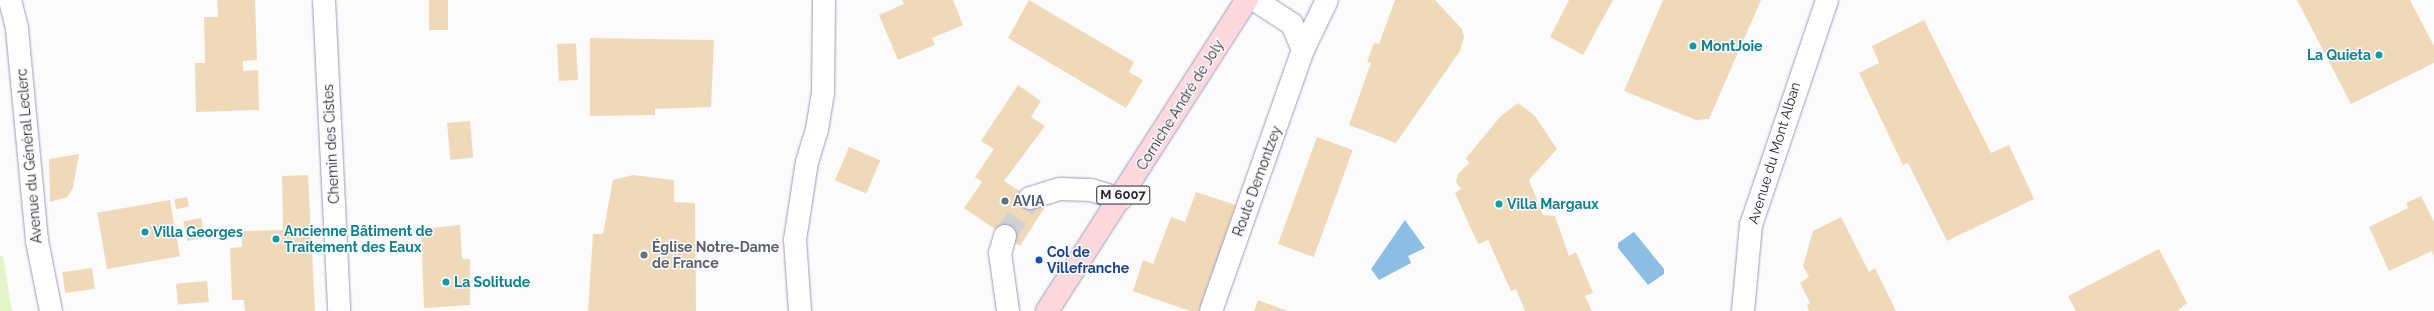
<!DOCTYPE html>
<meta charset="utf-8">
<style>
body{margin:0}
#map{position:relative;width:2434px;height:311px;overflow:hidden;background:#fbfbfb;font-family:Raleway,sans-serif}
div>[style]{position:absolute}
[style*='--x']{left:calc(var(--x)*1px);top:calc(var(--y)*1px);width:calc(var(--w)*1px);rotate:calc(var(--a)*1deg)}
.green>*{inset:0;background:#e5f5c9}
.water>*{inset:0;background:#8cbde2}
.building>*{inset:0;background:#f0d9b9;transform-origin:0 0}
.minor-tunnel>*{height:22px;margin-top:-11px;transform-origin:0;background:repeating-linear-gradient(90deg,#d1d0d3 0 22px,transparent 0 33px)}
.roads{filter:drop-shadow(0 0 1px #9d99bb) drop-shadow(0 0 1px #9d99bb)}
.minor>*{height:22px;margin:-11px;padding:0 11px;transform-origin:11px;border-radius:11px;background:#fff}
.major>*{height:22px;margin:-11px;padding:0 11px;transform-origin:11px;border-radius:11px;background:#fdd8dd}
.dots>*{width:11px;height:11px;translate:-50% -50%;box-sizing:border-box;border:2px solid #fbfbfb;border-radius:50%}
span{translate:-50% -50%;white-space:nowrap;text-align:center;line-height:1.15;-webkit-text-stroke:3px #fbfbfb;paint-order:stroke}
.shield-label span{padding:1px 3px;background:#fbfbfb;border:1px solid;border-radius:3px;-webkit-text-stroke-width:0}
.shield-label{font-size:13px;color:#272633;font-weight:700}
.culture-label{font-size:14px;color:#0d838f;font-weight:700}
.left{translate:0 -50%;text-align:left}
.right{translate:-100% -50%;text-align:right}
.street-label{font-size:14px;color:#272633}
.service-label{font-size:14px;color:#4e5e75;font-weight:700}
.worship-label{font-size:14px;color:#5b616d;font-weight:700}
.transit-label{font-size:14px;color:#164399;font-weight:700}
</style>
<div id="map">
<div class="green">
<i style="clip-path:polygon(0 256px,3px 256px,12px 311px,0 311px)"></i>
</div>
<div class="water">
<i style="clip-path:polygon(1405px 220px,1425px 248px,1408px 256px,1411px 263px,1379px 280px,1371px 269px)"></i>
<i style="clip-path:polygon(1634px 232px,1664px 269px,1664px 274px,1648px 285px,1618px 248px,1618px 243px)"></i>
</div>
<div class="building">
<i style="clip-path:polygon(217px 0,255px 0,257px 60px,243px 61px,243px 71px,258px 70px,259px 110px,196px 112px,195px 63px,205px 63px,204px 17px,218px 17px)"></i>
<i style="left:429px;top:0;width:19px;height:30px"></i>
<i style="clip-path:polygon(902px 0,953px 0,963px 25px,932px 38px,935px 45px,898px 60px,879px 15px,904px 4px)"></i>
<i style="clip-path:polygon(1029px 0,1134px 62px,1129px 72px,1143px 80px,1126px 108px,1008px 38px)"></i>
<i style="clip-path:polygon(1395px 0,1435px 0,1462px 29px,1464px 37px,1460px 51px,1396px 143px,1349px 125px,1371px 63px,1367px 62px,1374px 43px,1379px 44px)"></i>
<i style="clip-path:polygon(1569px 0,1613px 0,1583px 55px,1550px 37px)"></i>
<i style="clip-path:polygon(1663px 0,1761px 0,1709px 119px,1696px 120px,1624px 91px)"></i>
<i style="clip-path:polygon(2297px 0,2410px 0,2434px 46px,2434px 63px,2351px 104px)"></i>
<i style="clip-path:polygon(1924px 20px,1991px 153px,2009px 145px,2034px 199px,1947px 241px,1908px 163px,1903px 165px,1859px 73px,1879px 63px,1872px 46px)"></i>
<i style="clip-path:polygon(590px 38px,714px 40px,711px 107px,655px 109px,655px 115px,590px 116px)"></i>
<i style="left:576px;top:43px;width:37px;height:19px;rotate:87deg"></i>
<i style="clip-path:polygon(1018px 85px,1041px 101px,1031px 117px,1045px 126px,1004px 181px,1045px 207px,1020px 246px,964px 208px,982px 182px,975px 177px,994px 149px,981px 141px)"></i>
<i style="clip-path:polygon(1518px 103px,1535px 116px,1557px 149px,1529px 180px,1543px 215px,1555px 216px,1569px 256px,1576px 252px,1593px 293px,1585px 296px,1592px 311px,1525px 311px,1516px 289px,1511px 291px,1488px 240px,1478px 244px,1455px 193px,1461px 189px,1456px 182px,1458px 174px,1469px 163px,1466px 158px,1500px 117px)"></i>
<i style="left:470px;top:121px;width:37px;height:23px;rotate:85deg"></i>
<i style="left:1317px;top:137px;width:38px;height:114px;rotate:20deg"></i>
<i style="left:849px;top:147px;width:34px;height:36px;rotate:23deg"></i>
<i style="clip-path:polygon(79px 154px,73px 188px,67px 197px,50px 202px,49px 159px)"></i>
<i style="clip-path:polygon(308px 175px,315px 311px,245px 311px,244px 300px,232px 300px,230px 248px,242px 247px,242px 231px,283px 230px,282px 176px)"></i>
<i style="clip-path:polygon(633px 175px,674px 180px,674px 202px,695px 203px,696px 311px,588px 311px,593px 234px,603px 234px,613px 180px)"></i>
<i style="clip-path:polygon(1196px 192px,1236px 205px,1199px 311px,1190px 311px,1133px 291px,1143px 260px,1153px 264px,1171px 217px,1185px 222px)"></i>
<i style="clip-path:polygon(2421px 196px,2434px 222px,2434px 257px,2432px 251px,2389px 271px,2369px 227px,2408px 208px,2406px 203px)"></i>
<i style="left:187px;top:197px;width:10px;height:13px;rotate:79deg"></i>
<i style="left:170px;top:200px;width:57px;height:74px;rotate:80deg"></i>
<i style="clip-path:polygon(1841px 217px,1869px 272px,1875px 268px,1896px 311px,1809px 311px,1807px 305px,1810px 303px,1800px 283px,1809px 277px,1803px 266px,1813px 231px)"></i>
<i style="left:201px;top:218px;width:20px;height:18px;rotate:79deg"></i>
<i style="clip-path:polygon(460px 225px,462px 259px,470px 259px,470px 305px,424px 308px,421px 229px)"></i>
<i style="clip-path:polygon(2159px 249px,2187px 303px,2177px 311px,2076px 311px,2068px 296px)"></i>
<i style="left:92px;top:268px;width:21px;height:30px;rotate:82deg"></i>
<i style="left:207px;top:281px;width:21px;height:31px;rotate:85deg"></i>
<i style="clip-path:polygon(1258px 300px,1288px 311px,1254px 311px)"></i>
</div>
<div class="minor-tunnel">
<i style="--x:1005;--y:236;--w:45;--a:-56.7"></i>
</div>
<div class="roads">
<div class="minor">
<i style="--x:10;--y:0;--w:30;--a:76"></i>
<i style="--x:17;--y:29;--w:213;--a:84.6"></i>
<i style="--x:37;--y:241;--w:71;--a:78.7"></i>
<i style="--x:324;--y:0;--w:311;--a:87.2"></i>
<i style="--x:1255;--y:0;--w:44;--a:33"></i>
<i style="--x:1292;--y:24;--w:28;--a:67"></i>
<i style="--x:1030;--y:198;--w:31;--a:-17"></i>
<i style="--x:1060;--y:189;--w:31;--a:2"></i>
<i style="--x:1091;--y:190;--w:31;--a:17"></i>
<i style="--x:1005;--y:236;--w:18;--a:106"></i>
<i style="--x:1000;--y:253;--w:59;--a:82.1"></i>
<i style="--x:800;--y:311;--w:71;--a:-94"></i>
<i style="--x:795;--y:240;--w:79;--a:-81.3"></i>
<i style="--x:807;--y:162;--w:34;--a:-73"></i>
<i style="--x:817;--y:130;--w:36;--a:-81"></i>
<i style="--x:823;--y:94;--w:94;--a:-89.4"></i>
<i style="--x:1211;--y:311;--w:277;--a:-70.6"></i>
<i style="--x:1303;--y:50;--w:55;--a:-64.4"></i>
<i style="--x:1743;--y:311;--w:86;--a:-84.7"></i>
<i style="--x:1751;--y:225;--w:237;--a:-71.3"></i>
</div>
<div class="major">
<i style="--x:1047;--y:311;--w:370;--a:-57.3"></i>
</div>
</div>
<div class="dots">
<i style="left:1693px;top:46px;background:#0f9aa8"></i>
<i style="left:2379px;top:55px;background:#0f9aa8"></i>
<i style="left:1005px;top:201px;background:#5c6f8a"></i>
<i style="left:1499px;top:204px;background:#0f9aa8"></i>
<i style="left:145px;top:232px;background:#0f9aa8"></i>
<i style="left:276px;top:239px;background:#0f9aa8"></i>
<i style="left:644px;top:255px;background:#6b7280"></i>
<i style="left:1039px;top:260px;background:#1a4fb4"></i>
<i style="left:446px;top:282px;background:#0f9aa8"></i>
</div>
<div class="shield-label">
<span style="left:1123px;top:195px">M 6007</span>
</div>
<div class="culture-label">
<span class="left" style="left:1701px;top:46px">MontJoie</span>
<span class="right" style="left:2371px;top:55px">La Quieta</span>
<span class="left" style="left:1507px;top:204px">Villa Margaux</span>
<span class="left" style="left:284px;top:239px">Ancienne Bâtiment de<br>Traitement des Eaux</span>
<span class="left" style="left:153px;top:232px">Villa Georges</span>
<span class="left" style="left:454px;top:282px">La Solitude</span>
</div>
<div class="street-label">
<span style="left:1180px;top:105px;rotate:-58deg">Corniche André de Joly</span>
<span style="left:331px;top:144px;rotate:-93deg">Chemin des Cistes</span>
<span style="left:1774px;top:153px;rotate:-73deg">Avenue du Mont Alban</span>
<span style="left:29px;top:156px;rotate:-95deg">Avenue du Général Leclerc</span>
<span style="left:1257px;top:181px;rotate:-70deg">Route Demontzey</span>
</div>
<div class="service-label">
<span class="left" style="left:1013px;top:201px">AVIA</span>
</div>
<div class="worship-label">
<span class="left" style="left:652px;top:255px">Église Notre-Dame<br>de France</span>
</div>
<div class="transit-label">
<span class="left" style="left:1047px;top:260px">Col de<br>Villefranche</span>
</div>
</div>
